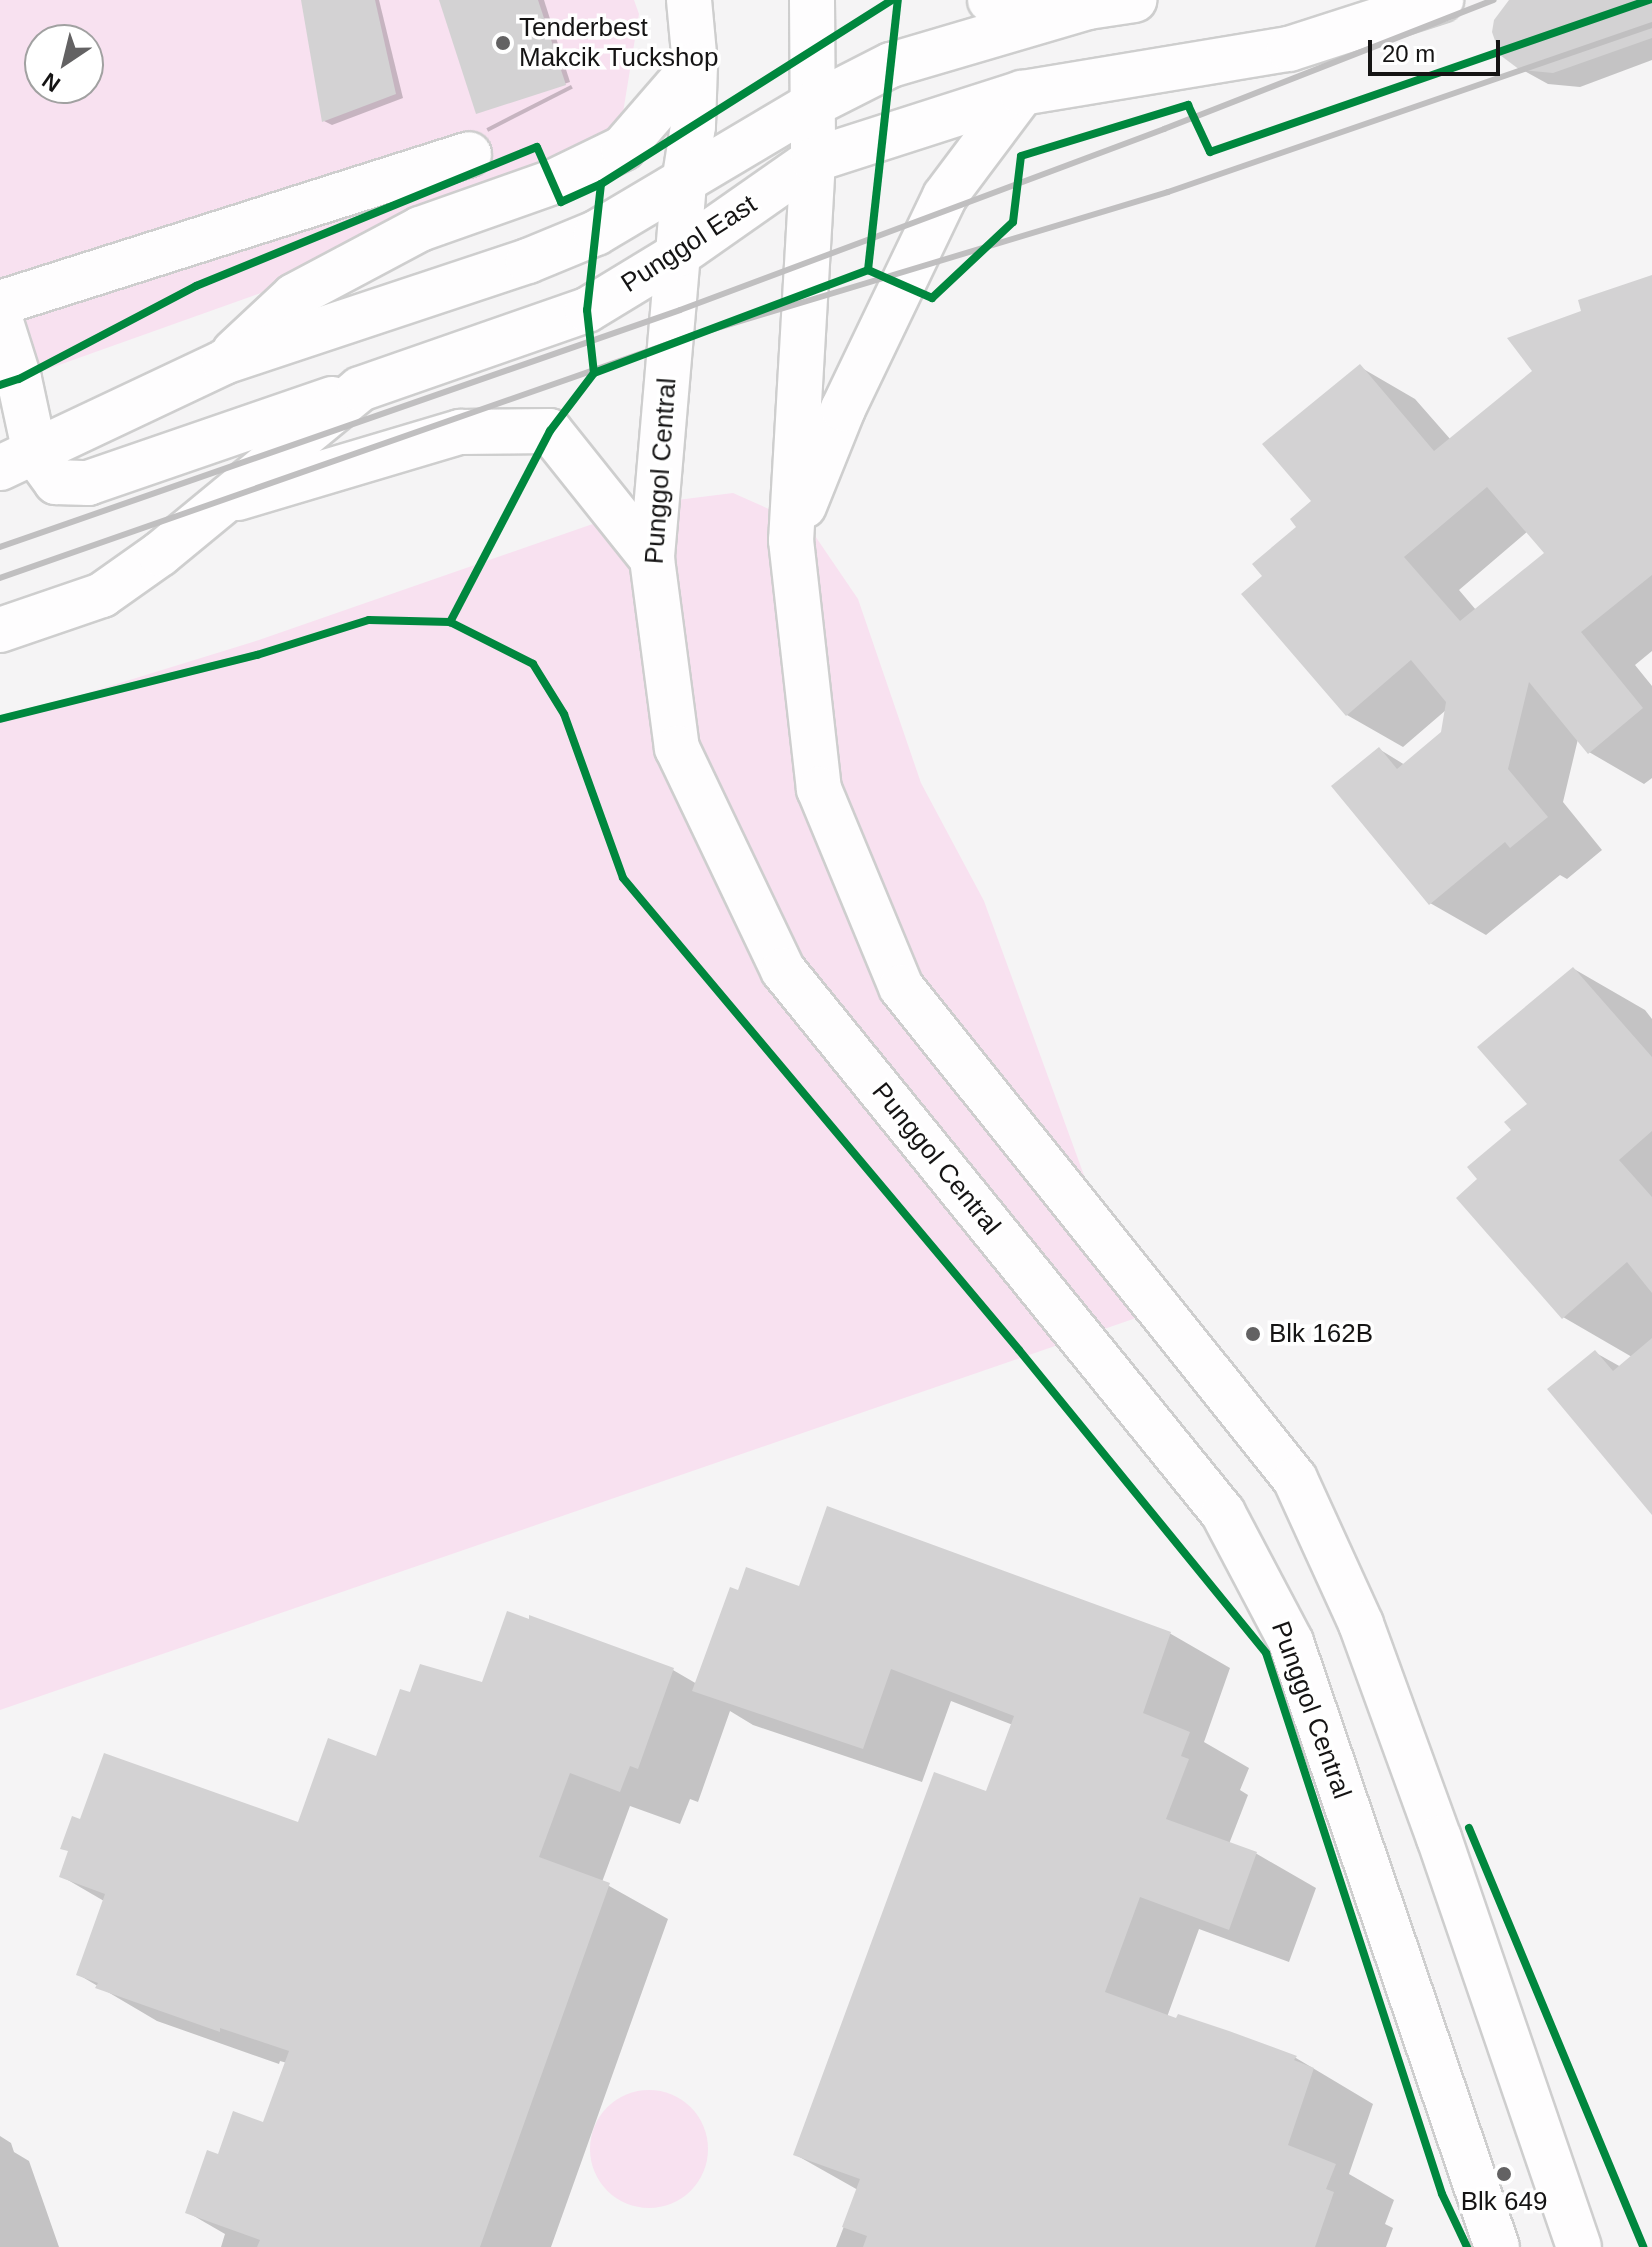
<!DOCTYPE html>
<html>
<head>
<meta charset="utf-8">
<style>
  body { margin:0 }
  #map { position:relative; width:1652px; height:2247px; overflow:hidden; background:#f5f4f5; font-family:Helvetica,sans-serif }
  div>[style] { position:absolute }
  .green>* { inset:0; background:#f8e1f0 }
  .round { border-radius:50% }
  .shadow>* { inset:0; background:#0003; transform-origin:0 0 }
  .building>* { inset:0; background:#d3d2d3 }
  .roads { filter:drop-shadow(2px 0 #cecece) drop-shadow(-2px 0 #cecece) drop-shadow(0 2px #cecece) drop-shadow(0 -2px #cecece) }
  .minor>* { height:44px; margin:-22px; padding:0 22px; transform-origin:22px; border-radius:22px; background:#fefdfe }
  .major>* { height:44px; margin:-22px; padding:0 22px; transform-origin:22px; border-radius:22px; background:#fefdfe }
  .rail>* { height:6px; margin:-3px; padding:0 3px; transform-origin:3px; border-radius:3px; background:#c0bfc0 }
  .cycleway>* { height:8px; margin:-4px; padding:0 4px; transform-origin:4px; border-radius:4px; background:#00873e }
  .dots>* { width:22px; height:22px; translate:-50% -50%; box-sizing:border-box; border:4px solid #fff; border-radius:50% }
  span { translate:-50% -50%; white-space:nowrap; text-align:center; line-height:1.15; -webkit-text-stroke:7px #fff; paint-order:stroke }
  .poi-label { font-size:26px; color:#151414 }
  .left { translate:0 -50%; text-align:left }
  .street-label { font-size:26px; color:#151414 }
  .north { position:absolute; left:24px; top:24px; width:80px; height:80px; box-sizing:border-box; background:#fff; border:2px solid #a1a1a1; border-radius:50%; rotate:215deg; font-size:22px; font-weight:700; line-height:32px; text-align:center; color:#151414 }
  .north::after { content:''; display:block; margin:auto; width:28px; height:36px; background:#636263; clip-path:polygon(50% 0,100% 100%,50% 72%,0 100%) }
  .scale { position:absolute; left:1368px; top:40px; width:132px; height:36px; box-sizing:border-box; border:4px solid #151414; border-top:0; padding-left:10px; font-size:24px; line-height:28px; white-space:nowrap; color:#151414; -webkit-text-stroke:6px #fff; paint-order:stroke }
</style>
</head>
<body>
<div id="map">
  <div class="green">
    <i style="clip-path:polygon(evenodd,0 0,634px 0,639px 14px,622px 119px,569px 183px,0 386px,0 0,40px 40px,88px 40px,88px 88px,40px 88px,40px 40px)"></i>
    <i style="clip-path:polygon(733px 493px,809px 527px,858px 599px,921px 783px,984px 901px,1136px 1318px,0 1710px,0 720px,256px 641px,653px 503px)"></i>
    <i class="round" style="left:590px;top:2090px;width:118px;height:118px"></i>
  </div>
  <div class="shadow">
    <i style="clip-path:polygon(304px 0,379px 0,403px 98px,332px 125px,324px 121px)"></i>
    <i style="clip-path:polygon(441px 0,544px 0,570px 82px,478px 112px)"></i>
    <i style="clip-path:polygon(1513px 0,1652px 0,1652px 60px,1580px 87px,1548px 84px,1521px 69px)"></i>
    <i style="left:571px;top:85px;width:4px;height:95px;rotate:63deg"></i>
    <i style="clip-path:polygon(evenodd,1652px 277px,1652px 651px,1635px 665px,1652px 686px,1652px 778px,1644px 784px,1589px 752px,1578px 739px,1563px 802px,1602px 850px,1567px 879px,1560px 875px,1486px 935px,1430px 903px,1379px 749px,1405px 765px,1443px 733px,1446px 710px,1403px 747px,1347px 715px,1299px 527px,1314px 501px,1360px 367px,1415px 399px,1451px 440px,1535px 371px,1584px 312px,1652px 277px,1528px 531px,1547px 553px,1476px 610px,1459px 590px,1528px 531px)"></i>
    <i style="clip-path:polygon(1574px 969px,1645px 1010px,1652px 1019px,1652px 1508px,1596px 1353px,1621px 1367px,1632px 1357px,1563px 1317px,1480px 1179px,1529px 1104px)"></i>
    <i style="clip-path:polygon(829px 1509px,1171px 1634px,1230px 1668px,1204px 1742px,1249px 1768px,1240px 1790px,1248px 1795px,1229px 1844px,1257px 1854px,1316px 1888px,1289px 1962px,1199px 1929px,1167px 2017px,1296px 2058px,1373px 2104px,1349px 2174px,1394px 2200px,1385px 2224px,1393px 2228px,1386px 2247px,836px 2247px,858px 2190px,796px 2155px,988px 1794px,1013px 1725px,951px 1701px,922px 1782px,753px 1725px,730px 1711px,698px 1802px,690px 1799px,680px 1824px,630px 1806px,602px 1882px,668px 1919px,551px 2247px,221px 2247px,225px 2234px,187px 2212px,265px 2125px,287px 2063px,280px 2061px,279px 2064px,157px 2021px,79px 1975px,104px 1901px,61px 1876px,81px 1821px,299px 1824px,377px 1758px,411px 1695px,483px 1684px,673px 1670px,697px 1684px,739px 1593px,800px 1588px)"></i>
    <i style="clip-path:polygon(0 2136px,11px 2143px,14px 2152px,29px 2161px,59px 2247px,0 2247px)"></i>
  </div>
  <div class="building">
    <i style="clip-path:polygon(301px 0,375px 0,396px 94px,322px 122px)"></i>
    <i style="clip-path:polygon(439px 0,538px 0,566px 85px,476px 114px)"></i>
    <i style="clip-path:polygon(1509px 0,1652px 0,1652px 38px,1553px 73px,1520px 70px,1500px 55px,1492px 32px,1494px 20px)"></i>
    <i style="clip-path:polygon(evenodd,1652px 275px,1652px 575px,1581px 632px,1643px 708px,1588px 754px,1529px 682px,1508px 769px,1548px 817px,1510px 848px,1505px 842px,1429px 905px,1331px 786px,1379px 747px,1397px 769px,1441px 732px,1446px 702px,1411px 660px,1346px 716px,1241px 594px,1262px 576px,1252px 564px,1296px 527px,1290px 519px,1311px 501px,1262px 444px,1360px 364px,1434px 451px,1532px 371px,1507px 338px,1581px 311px,1578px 300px,1652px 275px,1487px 487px,1544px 553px,1460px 621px,1404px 557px,1487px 487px)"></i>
    <i style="clip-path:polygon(1573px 967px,1652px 1057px,1652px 1131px,1619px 1160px,1652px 1197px,1652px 1293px,1627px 1262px,1562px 1319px,1456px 1198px,1477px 1179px,1467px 1167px,1511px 1130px,1504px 1122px,1527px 1104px,1477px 1047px)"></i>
    <i style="clip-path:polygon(1652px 1338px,1652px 1515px,1547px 1389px,1595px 1350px,1613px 1371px)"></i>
    <i style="clip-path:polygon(827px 1506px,1171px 1632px,1143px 1713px,1190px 1732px,1181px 1756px,1189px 1759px,1166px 1819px,1257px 1852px,1229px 1930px,1140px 1897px,1105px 1992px,1176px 2018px,1178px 2014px,1229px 2031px,1297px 2056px,1294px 2060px,1314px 2068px,1288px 2145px,1336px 2164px,1326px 2189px,1334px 2192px,1315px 2247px,863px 2247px,867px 2236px,842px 2227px,860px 2179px,793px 2155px,934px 1772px,986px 1791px,1014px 1716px,891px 1669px,863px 1749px,692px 1691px,730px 1587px,738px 1590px,746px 1567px,799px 1586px)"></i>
    <i style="clip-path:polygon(507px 1611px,529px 1619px,529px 1615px,674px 1668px,638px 1769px,630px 1766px,620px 1792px,570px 1773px,539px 1857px,610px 1883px,480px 2247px,257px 2247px,260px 2240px,185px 2213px,207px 2150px,218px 2154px,233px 2111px,263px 2122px,289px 2051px,220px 2028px,220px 2032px,95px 1988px,98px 1983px,76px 1975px,105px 1894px,59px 1877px,68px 1851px,60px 1849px,72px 1816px,80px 1819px,104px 1753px,298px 1822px,328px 1738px,376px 1756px,400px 1689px,410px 1692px,420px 1664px,482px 1682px)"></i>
  </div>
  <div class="roads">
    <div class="minor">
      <i style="left:0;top:303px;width:492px;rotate:-17.6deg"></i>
      <i style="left:0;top:319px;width:63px;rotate:72.4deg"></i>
      <i style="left:19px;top:379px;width:76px;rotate:77.8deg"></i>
    </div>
    <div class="major">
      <i style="left:689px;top:0;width:65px;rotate:84.7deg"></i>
      <i style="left:695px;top:65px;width:61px;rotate:91.9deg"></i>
      <i style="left:693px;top:126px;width:58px;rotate:99deg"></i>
      <i style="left:684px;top:183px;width:377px;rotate:94.9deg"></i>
      <i style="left:652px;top:559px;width:191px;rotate:82.5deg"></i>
      <i style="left:677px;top:748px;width:246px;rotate:64.5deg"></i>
      <i style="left:783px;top:970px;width:699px;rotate:50.98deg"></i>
      <i style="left:1223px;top:1513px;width:146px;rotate:62.2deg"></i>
      <i style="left:1291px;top:1642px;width:639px;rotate:71.2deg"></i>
      <i style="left:812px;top:0;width:160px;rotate:89.6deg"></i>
      <i style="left:813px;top:160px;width:381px;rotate:93.3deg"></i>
      <i style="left:791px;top:540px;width:251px;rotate:83.6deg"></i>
      <i style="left:819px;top:789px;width:214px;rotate:67.5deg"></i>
      <i style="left:901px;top:987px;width:630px;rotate:51.31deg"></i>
      <i style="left:1295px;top:1479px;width:159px;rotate:65.5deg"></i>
      <i style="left:1361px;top:1624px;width:228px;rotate:70deg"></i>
      <i style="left:1439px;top:1838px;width:432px;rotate:71.1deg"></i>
      <i style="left:990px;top:0;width:67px;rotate:4.3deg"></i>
      <i style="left:234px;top:352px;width:82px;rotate:-43deg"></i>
      <i style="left:294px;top:296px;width:143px;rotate:-28deg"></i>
      <i style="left:420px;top:229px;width:141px;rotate:-19.5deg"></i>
      <i style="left:553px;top:182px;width:78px;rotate:-25.9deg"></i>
      <i style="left:623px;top:148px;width:110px;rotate:-49.1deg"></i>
      <i style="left:35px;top:453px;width:36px;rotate:54deg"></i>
      <i style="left:56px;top:482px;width:32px;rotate:2deg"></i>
      <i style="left:88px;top:483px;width:258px;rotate:-19deg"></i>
      <i style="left:0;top:468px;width:248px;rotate:-25.3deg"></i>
      <i style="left:224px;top:362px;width:320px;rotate:-18.4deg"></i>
      <i style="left:528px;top:261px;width:74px;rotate:-22.4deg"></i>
      <i style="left:596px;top:233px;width:251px;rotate:-30.7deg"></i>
      <i style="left:812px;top:105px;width:89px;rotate:-26.9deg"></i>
      <i style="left:891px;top:65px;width:205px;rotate:-16.4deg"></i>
      <i style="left:1088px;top:7px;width:47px;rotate:-8.7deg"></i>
      <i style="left:238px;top:498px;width:232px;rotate:-16.6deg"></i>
      <i style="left:460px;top:432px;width:90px;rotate:-0.6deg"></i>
      <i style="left:550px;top:431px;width:164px;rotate:51.4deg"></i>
      <i style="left:804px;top:506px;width:105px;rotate:-68.1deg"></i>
      <i style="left:843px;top:409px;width:236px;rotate:-64.4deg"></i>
      <i style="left:945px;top:196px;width:129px;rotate:-53.2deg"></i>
      <i style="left:0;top:630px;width:108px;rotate:-18.9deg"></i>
      <i style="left:102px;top:595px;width:71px;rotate:-35.3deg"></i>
      <i style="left:160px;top:554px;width:259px;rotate:-39.5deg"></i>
      <i style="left:360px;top:389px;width:240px;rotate:-19.2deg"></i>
      <i style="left:587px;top:310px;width:108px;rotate:-31.3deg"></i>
      <i style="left:679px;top:254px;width:164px;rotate:-35deg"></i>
      <i style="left:813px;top:160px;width:219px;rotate:-17.8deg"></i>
      <i style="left:1022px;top:93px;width:271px;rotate:-9.4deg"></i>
      <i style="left:1289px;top:49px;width:160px;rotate:-17.9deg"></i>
    </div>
  </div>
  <div class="rail">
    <i style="left:0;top:547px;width:720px;rotate:-19.21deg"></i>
    <i style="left:680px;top:310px;width:517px;rotate:-20.5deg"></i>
    <i style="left:1164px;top:129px;width:354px;rotate:-21.4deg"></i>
    <i style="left:0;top:578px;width:732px;rotate:-19.3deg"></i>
    <i style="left:691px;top:336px;width:498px;rotate:-16.8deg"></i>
    <i style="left:1168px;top:192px;width:512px;rotate:-19.04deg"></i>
  </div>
  <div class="cycleway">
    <i style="left:601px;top:184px;width:344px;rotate:-32.3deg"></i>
    <i style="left:868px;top:270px;width:272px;rotate:-83.7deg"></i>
    <i style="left:594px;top:373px;width:293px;rotate:-20.6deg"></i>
    <i style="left:868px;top:270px;width:70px;rotate:23.6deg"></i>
    <i style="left:932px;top:298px;width:111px;rotate:-43.2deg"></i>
    <i style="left:1013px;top:222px;width:66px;rotate:-83.1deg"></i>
    <i style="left:1021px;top:156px;width:175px;rotate:-17deg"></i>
    <i style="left:1188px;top:105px;width:52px;rotate:64.9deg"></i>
    <i style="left:1210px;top:152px;width:465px;rotate:-19.1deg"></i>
    <i style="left:0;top:385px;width:20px;rotate:-18deg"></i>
    <i style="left:19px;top:379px;width:200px;rotate:-27.7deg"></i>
    <i style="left:196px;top:286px;width:368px;rotate:-22.2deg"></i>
    <i style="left:537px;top:147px;width:60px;rotate:66.4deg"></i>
    <i style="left:561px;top:202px;width:44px;rotate:-24.2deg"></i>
    <i style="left:601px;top:184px;width:127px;rotate:96.3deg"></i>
    <i style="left:587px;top:310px;width:63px;rotate:83.7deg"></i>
    <i style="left:594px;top:373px;width:73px;rotate:127.2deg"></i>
    <i style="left:550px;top:431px;width:216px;rotate:117.6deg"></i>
    <i style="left:0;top:719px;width:265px;rotate:-14deg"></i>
    <i style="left:257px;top:655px;width:117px;rotate:-17.4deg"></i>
    <i style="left:369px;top:620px;width:81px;rotate:1.4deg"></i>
    <i style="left:450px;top:622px;width:93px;rotate:26.8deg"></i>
    <i style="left:533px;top:664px;width:59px;rotate:58.2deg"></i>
    <i style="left:564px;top:714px;width:174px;rotate:70.2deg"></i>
    <i style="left:623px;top:878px;width:616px;rotate:50deg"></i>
    <i style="left:1019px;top:1350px;width:391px;rotate:50.8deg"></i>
    <i style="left:1266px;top:1653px;width:569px;rotate:71.98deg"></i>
    <i style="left:1442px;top:2194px;width:59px;rotate:64.7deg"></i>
    <i style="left:1469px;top:1828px;width:454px;rotate:67.4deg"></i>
  </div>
  <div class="dots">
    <i style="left:503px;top:43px;background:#636263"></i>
    <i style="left:1253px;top:1334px;background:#636263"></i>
    <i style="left:1504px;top:2174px;background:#636263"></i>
  </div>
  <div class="poi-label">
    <span class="left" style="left:519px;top:43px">Tenderbest<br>Makcik Tuckshop</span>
    <span class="left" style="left:1269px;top:1334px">Blk 162B</span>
    <span style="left:1504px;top:2202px">Blk 649</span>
  </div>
  <div class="street-label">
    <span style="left:689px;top:244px;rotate:-33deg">Punggol East</span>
    <span style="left:661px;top:471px;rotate:-86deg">Punggol Central</span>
    <span style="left:936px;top:1159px;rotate:51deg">Punggol Central</span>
    <span style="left:1311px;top:1710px;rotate:70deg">Punggol Central</span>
  </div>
  <div class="north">N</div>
  <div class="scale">20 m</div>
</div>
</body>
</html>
